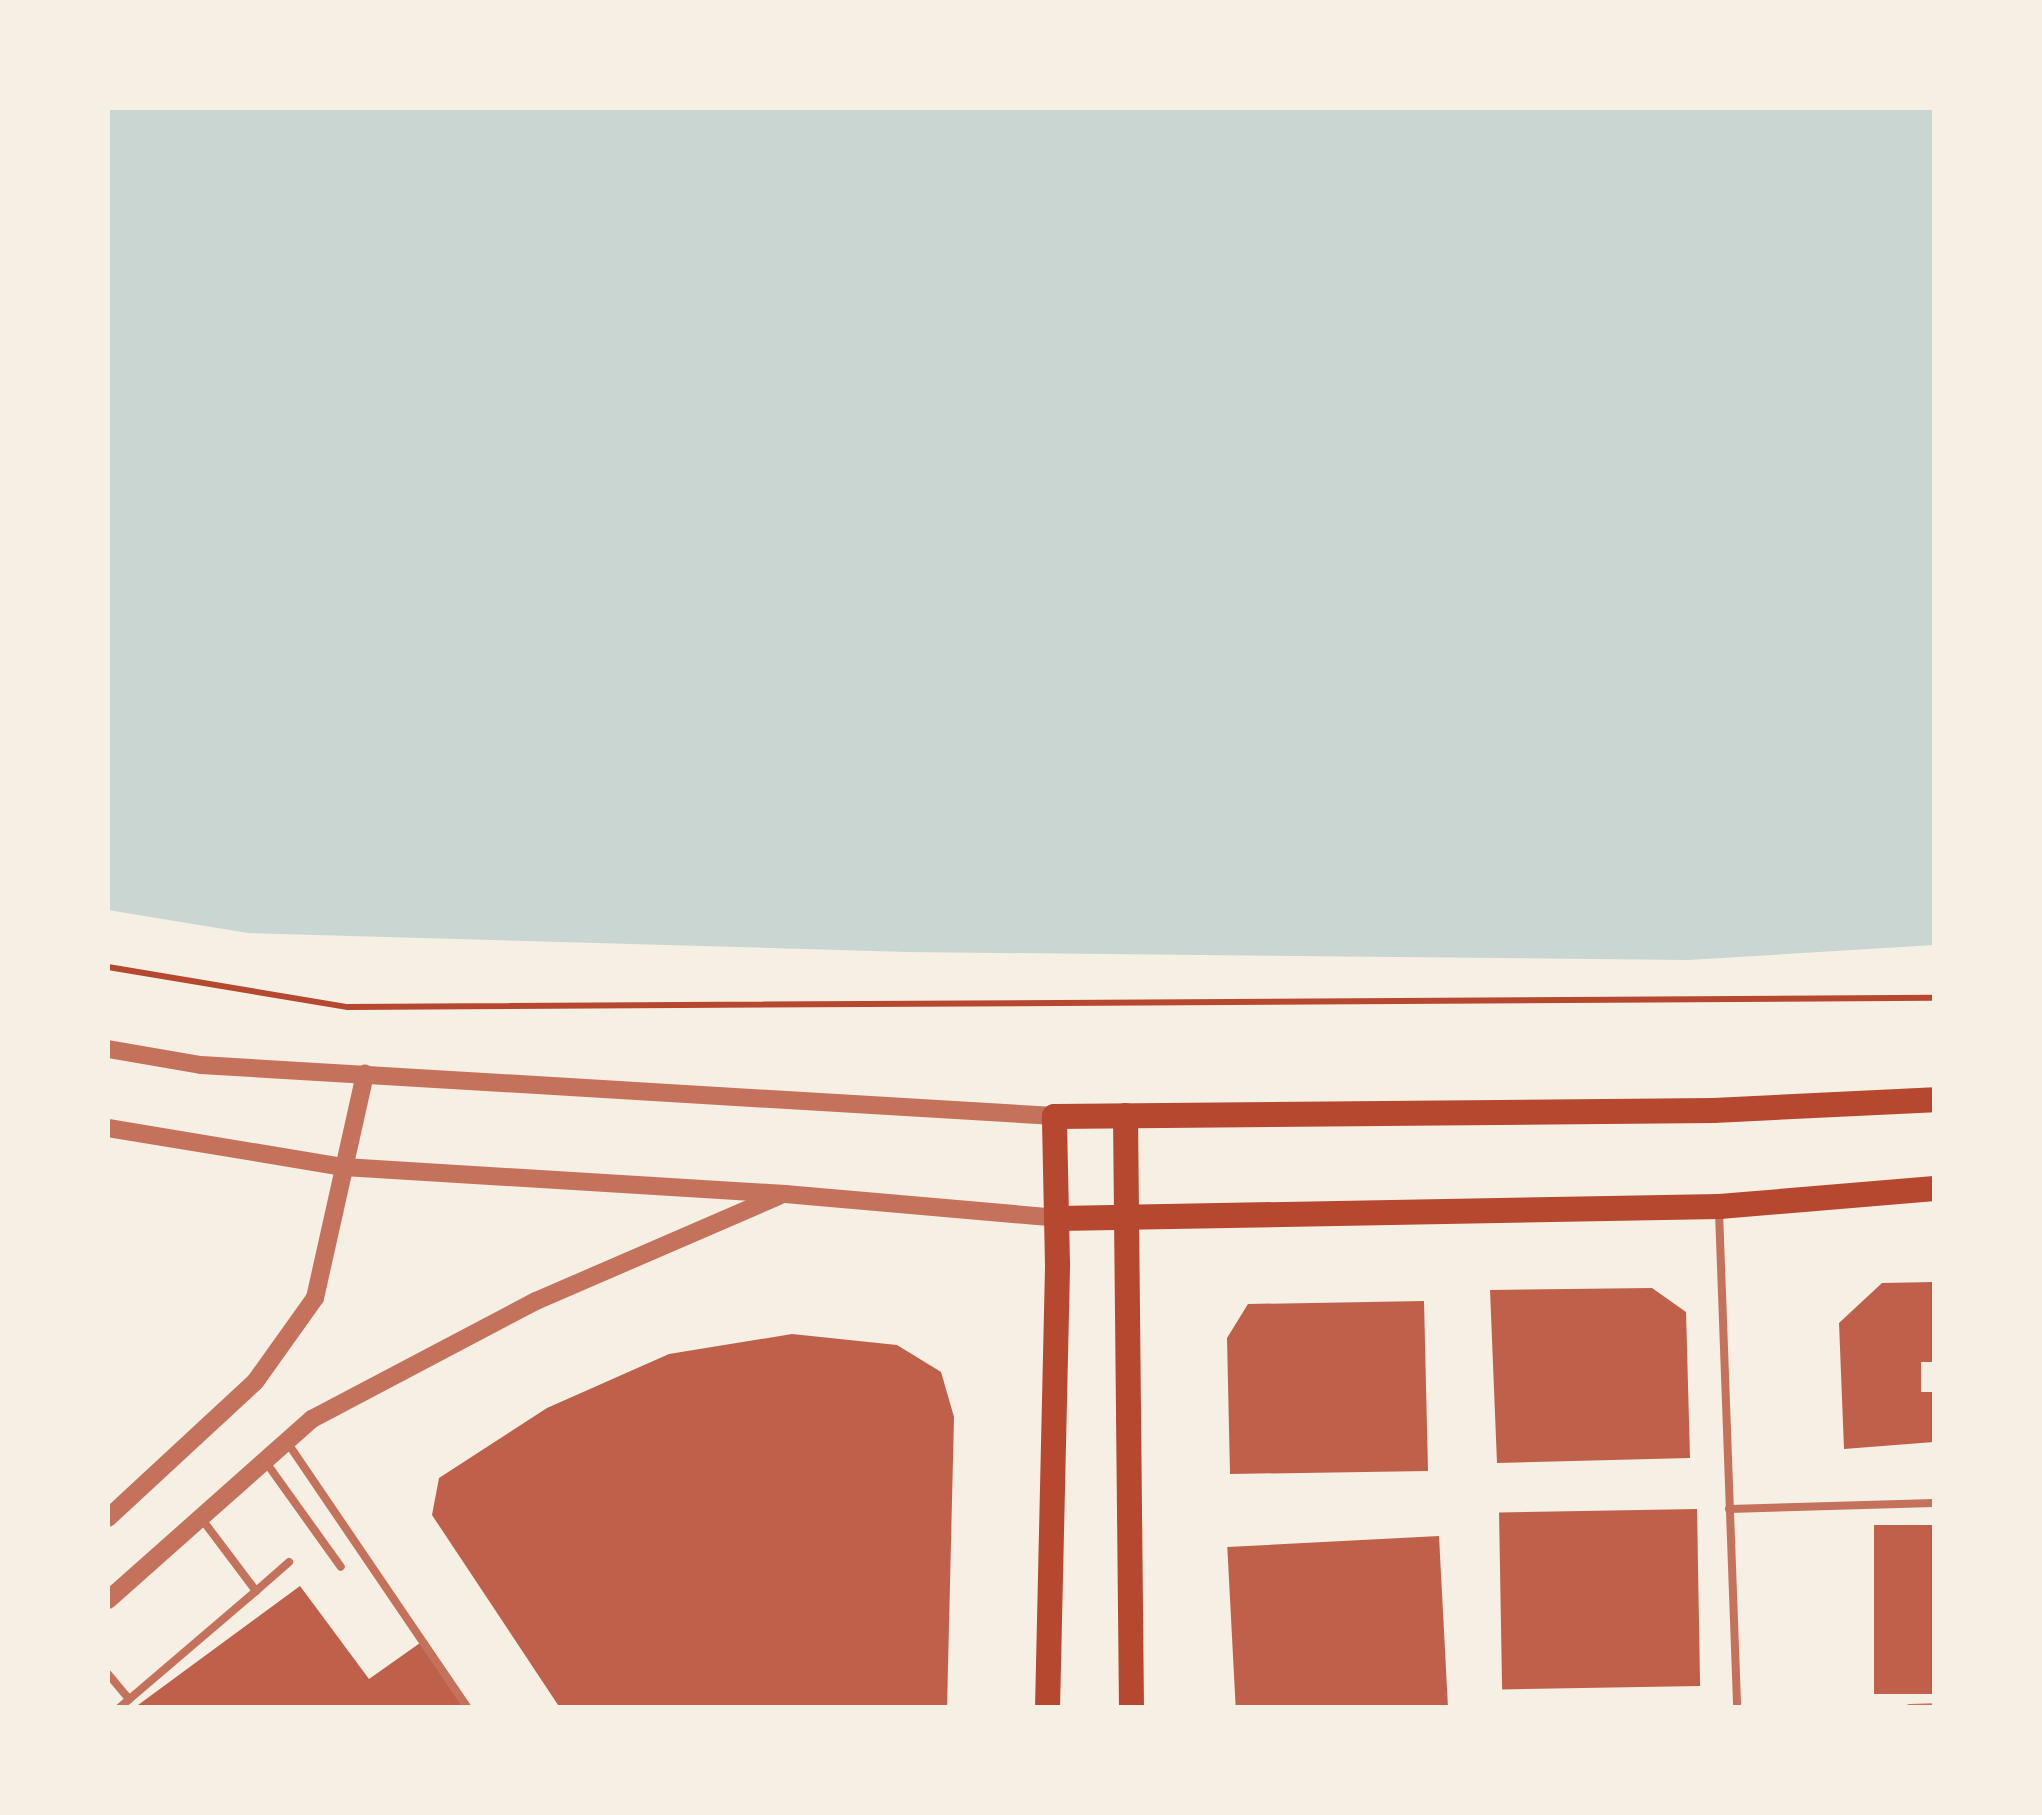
<!DOCTYPE html>
<html>
<head>
<meta charset="utf-8">
<style>
  body { margin:0 }
  #map { position:relative; width:2042px; height:1815px; overflow:hidden; background:#f6efe4; font-family:Ubuntu,sans-serif }
  div>[style] { position:absolute }
  .water>* { inset:0; background:#c9d6d2 }
  .building>* { inset:0; background:#bf614a; transform-origin:0 0 }
  .path>* { height:6px; margin:-3px; padding:0 3px; transform-origin:3px; border-radius:3px; background:#b5482f }
  .service>* { height:8px; margin:-4px; padding:0 4px; transform-origin:4px; border-radius:4px; background:#c5725c }
  .tertiary>* { height:18px; margin:-9px; padding:0 9px; transform-origin:9px; border-radius:9px; background:#c5725c }
  .primary>* { height:25px; margin:-12.5px; padding:0 12.5px; transform-origin:12.5px; border-radius:12.5px; background:#b5482f }
  span { translate:-50% -50%; white-space:nowrap; text-align:center; line-height:1.15; -webkit-text-stroke:8px #f6efe4; paint-order:stroke }
  .frame { position:absolute; inset:0; border:110px solid #f6efe4; pointer-events:none }
</style>
</head>
<body>
<div id="map">
  <div class="water">
    <i style="clip-path:polygon(108px 108px,1934px 108px,1934px 945px,1688px 960px,908px 952px,248px 933px,108px 910px)"></i>
  </div>
  <div class="building">
    <i style="clip-path:polygon(1934px 1282px,1934px 1362px,1921px 1362px,1921px 1392px,1934px 1392px,1934px 1442px,1844px 1449px,1839px 1323px,1882px 1283px)"></i>
    <i style="clip-path:polygon(1652px 1288px,1686px 1312px,1690px 1458px,1497px 1463px,1490px 1290px)"></i>
    <i style="clip-path:polygon(1424px 1301px,1428px 1471px,1230px 1474px,1227px 1338px,1248px 1304px)"></i>
    <i style="clip-path:polygon(792px 1334px,897px 1345px,941px 1372px,954px 1417px,947px 1708px,560px 1708px,432px 1515px,439px 1478px,547px 1408px,669px 1354px)"></i>
    <i style="left:1697px;top:1509px;width:177px;height:198px;rotate:89deg"></i>
    <i style="left:1874px;top:1525px;width:60px;height:169px"></i>
    <i style="left:1439px;top:1536px;width:170px;height:212px;rotate:87deg"></i>
    <i style="clip-path:polygon(300px 1586px,369px 1679px,420px 1643px,465px 1708px,134px 1708px)"></i>
  </div>
  <div class="path">
    <i style="left:108px;top:967px;width:243px;rotate:9.5deg"></i>
    <i style="left:348px;top:1007px;width:1586px;rotate:-0.33deg"></i>
  </div>
  <div class="service">
    <i style="left:1719px;top:1212px;width:496px;rotate:87.9deg"></i>
    <i style="left:287px;top:1442px;width:322px;rotate:55.8deg"></i>
    <i style="left:265px;top:1461px;width:130px;rotate:54.4deg"></i>
    <i style="left:1729px;top:1509px;width:205px;rotate:-1.7deg"></i>
    <i style="left:256px;top:1591px;width:44px;rotate:-41.3deg"></i>
    <i style="left:108px;top:1674px;width:33px;rotate:50deg"></i>
    <i style="left:119px;top:1708px;width:180px;rotate:-40.5deg"></i>
    <i style="left:256px;top:1591px;width:91px;rotate:-127deg"></i>
    <i style="left:1910px;top:1708px;width:24px;rotate:-2deg"></i>
  </div>
  <div class="tertiary">
    <i style="left:108px;top:1049px;width:94px;rotate:9.8deg"></i>
    <i style="left:201px;top:1065px;width:855px;rotate:3.42deg"></i>
    <i style="left:108px;top:1128px;width:239px;rotate:9.4deg"></i>
    <i style="left:344px;top:1167px;width:442px;rotate:3.5deg"></i>
    <i style="left:785px;top:1194px;width:274px;rotate:5deg"></i>
    <i style="left:108px;top:1518px;width:200px;rotate:-42.8deg"></i>
    <i style="left:255px;top:1382px;width:103px;rotate:-54.5deg"></i>
    <i style="left:315px;top:1298px;width:230px;rotate:-77.4deg"></i>
    <i style="left:108px;top:1600px;width:273px;rotate:-41.6deg"></i>
    <i style="left:312px;top:1419px;width:253px;rotate:-27.8deg"></i>
    <i style="left:536px;top:1301px;width:265px;rotate:-23.4deg"></i>
  </div>
  <div class="primary">
    <i style="left:1125px;top:1115px;width:593px;rotate:89.42deg"></i>
    <i style="left:1058px;top:1218px;width:661px;rotate:-1.04deg"></i>
    <i style="left:1719px;top:1206px;width:216px;rotate:-4.8deg"></i>
    <i style="left:1047px;top:1708px;width:444px;rotate:-88.7deg"></i>
    <i style="left:1057px;top:1264px;width:148px;rotate:-91.2deg"></i>
    <i style="left:1054px;top:1116px;width:659px;rotate:-0.52deg"></i>
    <i style="left:1713px;top:1110px;width:221px;rotate:-2.8deg"></i>
  </div>
  <div class="frame"></div>
</div>
</body>
</html>
